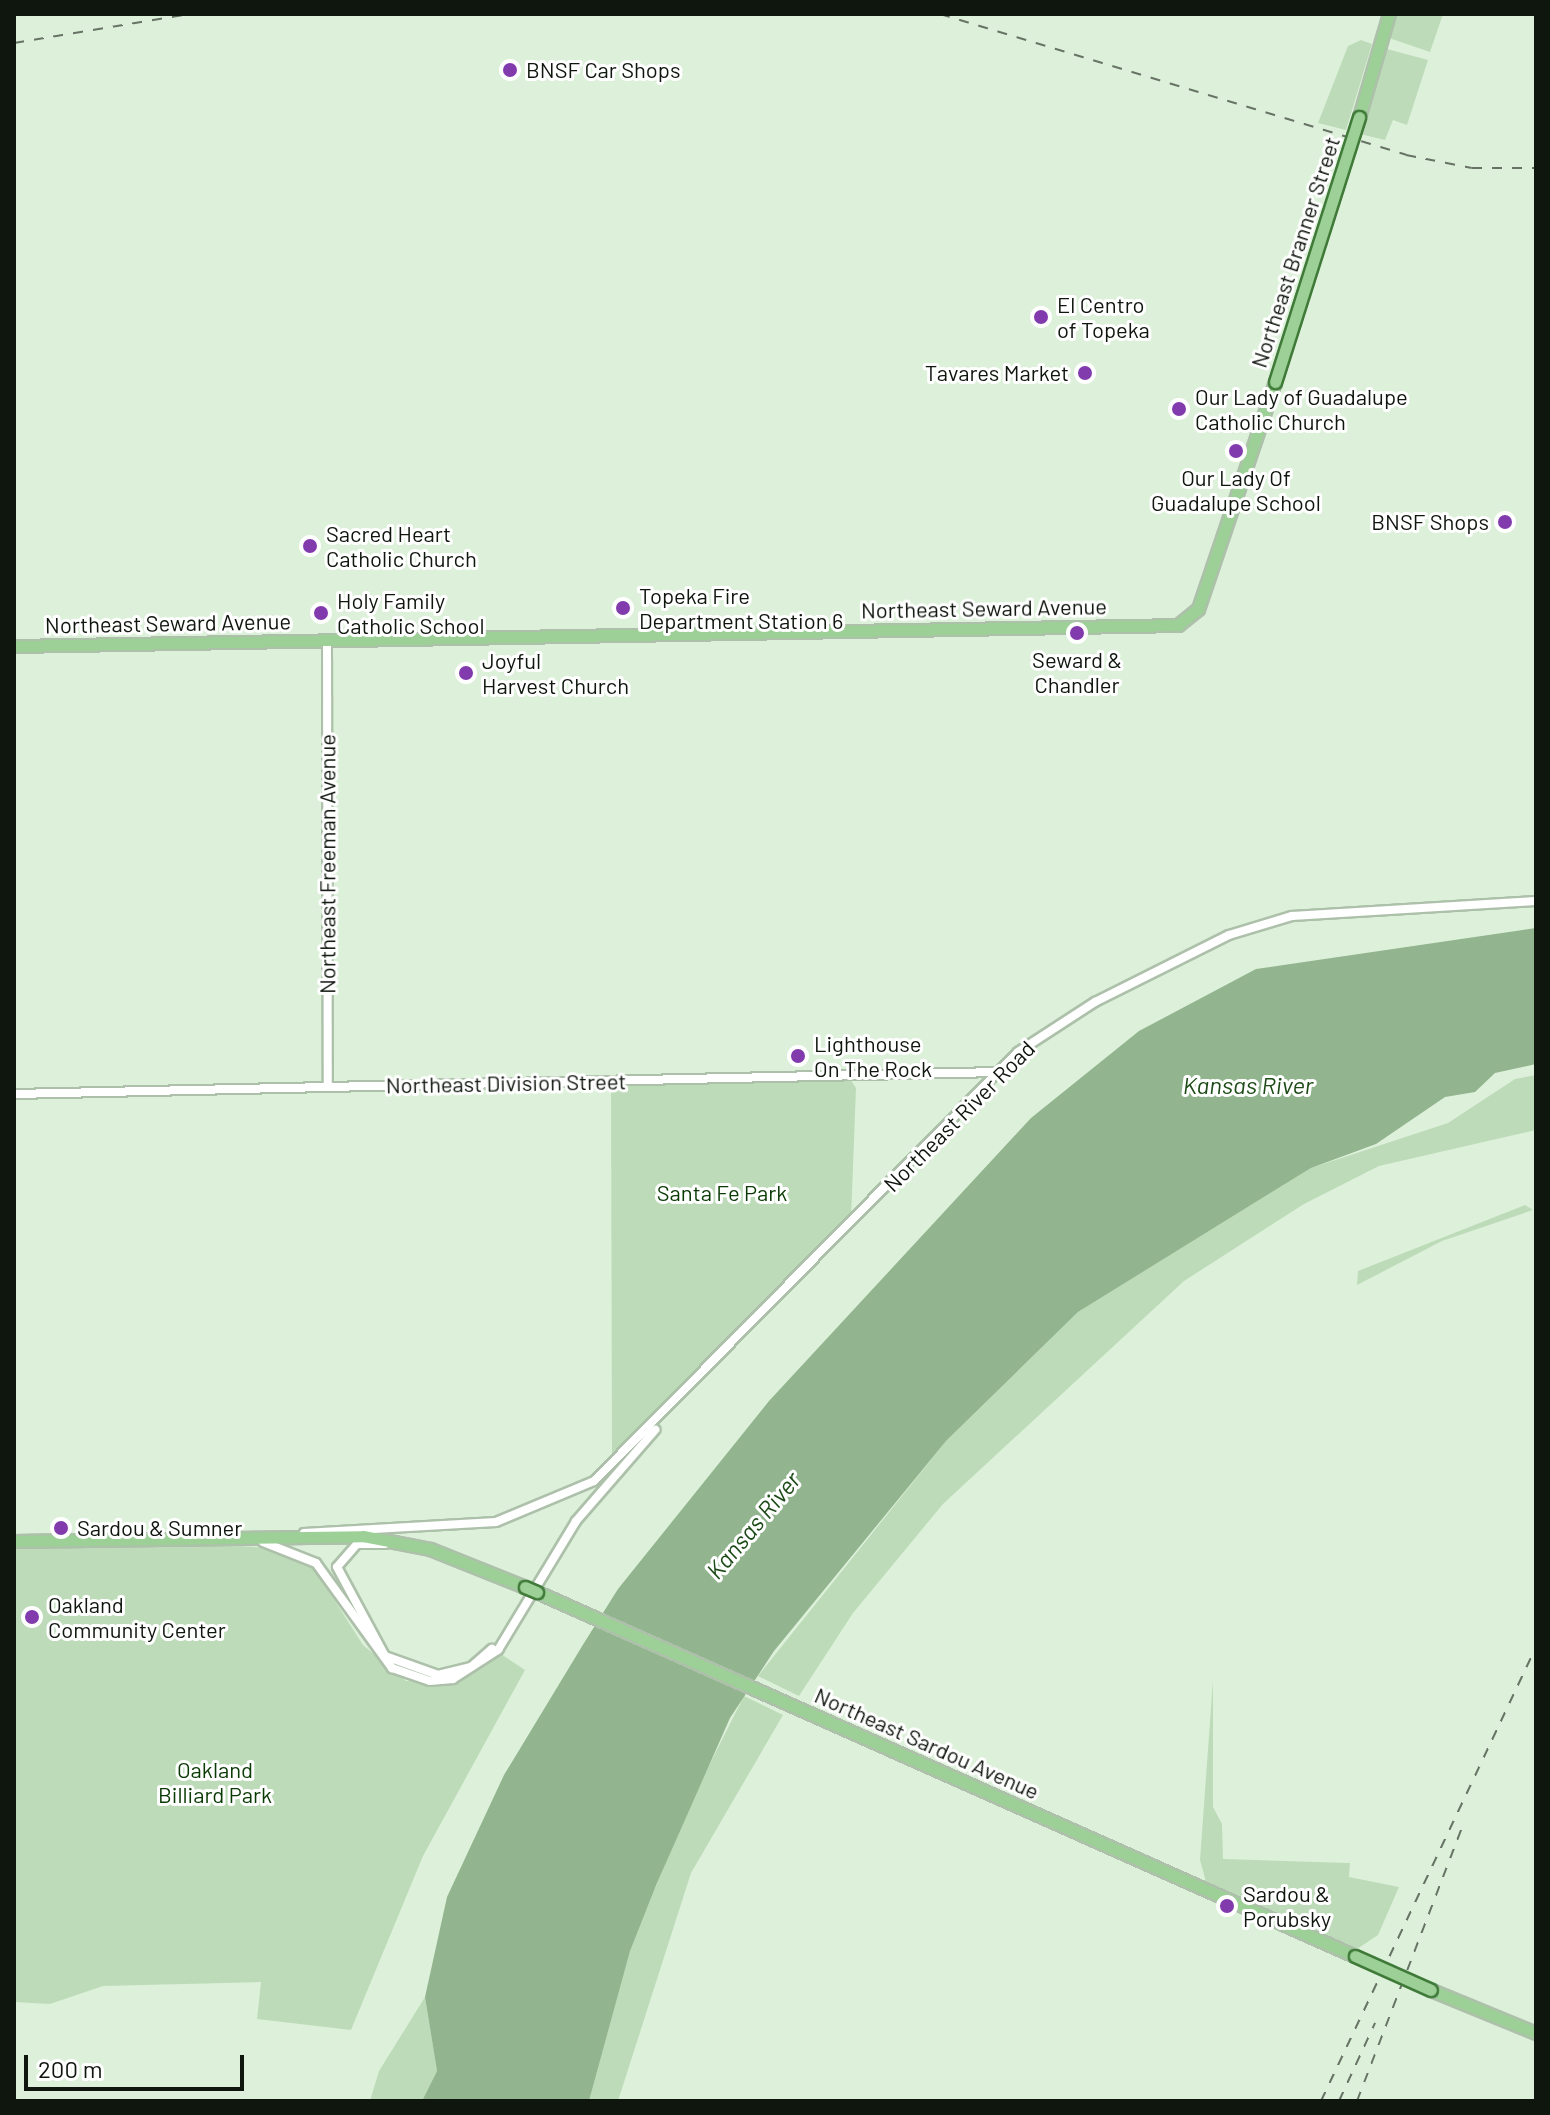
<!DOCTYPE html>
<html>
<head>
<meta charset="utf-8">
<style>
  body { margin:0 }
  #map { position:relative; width:1550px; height:2115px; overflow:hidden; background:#ddf1da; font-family:Barlow,sans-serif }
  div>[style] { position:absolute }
  .green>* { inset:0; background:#bddbb9 }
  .water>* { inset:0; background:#92b48e }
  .roads { filter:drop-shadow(2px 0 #adc1aa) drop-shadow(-2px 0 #adc1aa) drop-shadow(0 2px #adc1aa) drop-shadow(0 -2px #adc1aa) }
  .minor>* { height:8px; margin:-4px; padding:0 4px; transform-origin:4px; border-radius:4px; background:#fff }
  .major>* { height:11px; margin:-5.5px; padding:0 5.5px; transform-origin:5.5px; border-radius:5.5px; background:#9cd096 }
  .rail>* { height:2px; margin-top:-1px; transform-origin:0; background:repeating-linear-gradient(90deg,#677365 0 10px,transparent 0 20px) }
  .bridges { filter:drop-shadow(2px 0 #407a39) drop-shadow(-2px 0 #407a39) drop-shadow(0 2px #407a39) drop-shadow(0 -2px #407a39) }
  .major-bridge>* { height:11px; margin:-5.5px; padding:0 5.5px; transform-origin:5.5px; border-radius:5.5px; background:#9cd096 }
  .dots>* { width:22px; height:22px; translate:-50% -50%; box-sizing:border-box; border:4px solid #fff; border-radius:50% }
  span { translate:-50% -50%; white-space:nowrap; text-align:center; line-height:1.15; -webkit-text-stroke:6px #fff; paint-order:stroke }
  .poi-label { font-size:22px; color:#0f160e }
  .left { translate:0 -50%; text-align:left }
  .right { translate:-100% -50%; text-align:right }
  .street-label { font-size:22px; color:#0f160e }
  .park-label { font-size:22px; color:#0a3b05 }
  .water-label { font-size:24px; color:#1d4b17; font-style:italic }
  .frame { position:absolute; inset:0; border:16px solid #0f160e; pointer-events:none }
  .scale { position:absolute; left:24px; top:2055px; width:220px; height:36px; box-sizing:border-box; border:4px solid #0f160e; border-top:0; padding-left:10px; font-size:24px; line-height:28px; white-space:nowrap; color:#0f160e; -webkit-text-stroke:6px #fff; paint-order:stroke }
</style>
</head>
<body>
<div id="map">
  <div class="green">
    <i style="clip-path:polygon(1396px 14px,1443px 14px,1430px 52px,1389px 38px)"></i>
    <i style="clip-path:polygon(1361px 40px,1372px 44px,1346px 130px,1318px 123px,1348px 46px)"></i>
    <i style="clip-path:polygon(1387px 49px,1428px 60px,1407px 125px,1393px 120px,1385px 140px,1360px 134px)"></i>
    <i style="clip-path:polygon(1536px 1075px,1536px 1130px,1379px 1166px,1304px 1204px,1184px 1281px,943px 1504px,853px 1613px,799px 1696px,758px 1676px,946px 1441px,1078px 1312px,1311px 1168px,1448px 1123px,1515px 1079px)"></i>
    <i style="clip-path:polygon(850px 1079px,856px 1088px,851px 1220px,612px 1454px,611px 1086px)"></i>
    <i style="clip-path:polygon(1525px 1205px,1533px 1210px,1442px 1241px,1357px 1285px,1358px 1271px)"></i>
    <i style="clip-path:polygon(205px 1544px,272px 1548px,314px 1568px,363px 1645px,406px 1681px,459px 1681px,501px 1654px,525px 1670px,423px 1856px,351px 2030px,257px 2019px,261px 1982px,103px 1986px,50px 2004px,14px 2002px,14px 1547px)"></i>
    <i style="clip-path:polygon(1213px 1680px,1213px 1807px,1222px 1824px,1223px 1859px,1350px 1863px,1349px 1877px,1399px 1887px,1378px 1935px,1357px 1949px,1206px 1882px,1200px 1860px)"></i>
    <i style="clip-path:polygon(744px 1696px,783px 1715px,691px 1873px,618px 2101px,589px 2101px,630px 1950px,688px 1807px)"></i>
    <i style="clip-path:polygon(425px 1997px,437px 2071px,422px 2101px,370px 2101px,379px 2071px)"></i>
  </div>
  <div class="water">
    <i style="clip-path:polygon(1536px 928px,1536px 1064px,1495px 1073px,1475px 1092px,1445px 1097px,1376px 1144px,1311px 1168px,1078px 1312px,946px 1441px,774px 1651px,730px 1718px,657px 1883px,630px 1951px,589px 2101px,422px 2101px,437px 2071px,425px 1997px,447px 1897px,504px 1775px,584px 1643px,618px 1589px,769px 1401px,1031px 1118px,1139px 1031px,1256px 969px)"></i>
  </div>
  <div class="roads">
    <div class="minor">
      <i style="left:327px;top:640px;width:447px;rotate:89.9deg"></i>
      <i style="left:14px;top:1094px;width:983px;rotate:-1.28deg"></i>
      <i style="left:304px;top:1533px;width:192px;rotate:-3.3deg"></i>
      <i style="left:496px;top:1522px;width:106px;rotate:-22.7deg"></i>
      <i style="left:594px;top:1481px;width:603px;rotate:-45.34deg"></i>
      <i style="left:1018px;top:1052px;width:92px;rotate:-33deg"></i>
      <i style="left:1095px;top:1002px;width:150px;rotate:-26.6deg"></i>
      <i style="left:1229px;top:935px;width:66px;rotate:-16.8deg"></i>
      <i style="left:1292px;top:916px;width:244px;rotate:-3.5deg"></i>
      <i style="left:263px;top:1542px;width:57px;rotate:21.6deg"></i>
      <i style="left:316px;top:1563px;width:130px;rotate:54.1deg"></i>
      <i style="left:392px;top:1668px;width:40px;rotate:18.9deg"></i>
      <i style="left:430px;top:1681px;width:23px;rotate:-5deg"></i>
      <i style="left:453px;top:1679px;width:54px;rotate:-32.8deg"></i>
      <i style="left:498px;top:1650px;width:151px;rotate:-58.8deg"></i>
      <i style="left:576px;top:1521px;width:121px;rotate:-49deg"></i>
      <i style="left:385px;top:1544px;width:28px;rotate:180deg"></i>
      <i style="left:357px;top:1544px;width:30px;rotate:131deg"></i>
      <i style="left:337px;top:1567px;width:101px;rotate:61.7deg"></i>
      <i style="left:385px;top:1656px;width:56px;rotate:19.7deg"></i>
      <i style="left:438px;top:1675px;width:34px;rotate:-14deg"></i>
      <i style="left:471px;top:1667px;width:28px;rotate:-41deg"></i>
    </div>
    <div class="major">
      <i style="left:1359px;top:117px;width:107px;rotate:-73.8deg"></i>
      <i style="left:14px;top:646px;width:1164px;rotate:-1.03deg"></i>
      <i style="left:1178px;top:625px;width:26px;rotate:-39deg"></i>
      <i style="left:1198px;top:609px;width:240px;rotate:-71.3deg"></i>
      <i style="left:14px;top:1541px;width:349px;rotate:-0.8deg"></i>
      <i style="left:363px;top:1536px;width:68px;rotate:11deg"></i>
      <i style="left:430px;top:1549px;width:102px;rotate:21.8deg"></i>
      <i style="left:537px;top:1592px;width:895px;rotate:23.99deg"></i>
      <i style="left:1431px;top:1990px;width:113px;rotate:22.3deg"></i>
    </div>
  </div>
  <div class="rail">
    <i style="left:940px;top:14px;width:487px;rotate:16.8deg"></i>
    <i style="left:1406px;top:155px;width:67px;rotate:11.1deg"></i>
    <i style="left:1472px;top:168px;width:64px"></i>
    <i style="left:14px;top:43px;width:178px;rotate:-9.4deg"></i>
    <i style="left:1321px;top:2101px;width:502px;rotate:-64.66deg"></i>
    <i style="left:1339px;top:2101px;width:86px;rotate:-65.2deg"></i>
    <i style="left:1357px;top:2101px;width:299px;rotate:-69deg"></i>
  </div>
  <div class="bridges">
    <div class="major-bridge">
      <i style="left:1275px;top:382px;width:278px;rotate:-72.4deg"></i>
      <i style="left:525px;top:1587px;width:13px;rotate:23deg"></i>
      <i style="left:1355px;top:1956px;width:83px;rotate:24.1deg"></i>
    </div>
  </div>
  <div class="dots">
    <i style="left:510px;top:70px;background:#823bad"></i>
    <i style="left:1041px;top:317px;background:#823bad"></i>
    <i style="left:1085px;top:373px;background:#823bad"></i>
    <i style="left:1179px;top:409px;background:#823bad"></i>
    <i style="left:1236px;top:451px;background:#823bad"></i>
    <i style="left:1505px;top:522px;background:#823bad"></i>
    <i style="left:310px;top:546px;background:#823bad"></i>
    <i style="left:623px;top:608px;background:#823bad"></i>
    <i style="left:321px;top:613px;background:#823bad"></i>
    <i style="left:1077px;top:633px;background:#823bad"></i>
    <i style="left:466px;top:673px;background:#823bad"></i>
    <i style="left:798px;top:1056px;background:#823bad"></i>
    <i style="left:61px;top:1528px;background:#823bad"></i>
    <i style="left:32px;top:1617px;background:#823bad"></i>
    <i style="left:1227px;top:1906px;background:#823bad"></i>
  </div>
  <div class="poi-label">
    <span class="left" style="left:526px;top:70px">BNSF Car Shops</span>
    <span class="left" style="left:1057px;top:317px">El Centro<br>of Topeka</span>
    <span class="right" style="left:1069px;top:373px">Tavares Market</span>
    <span class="left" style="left:1195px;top:409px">Our Lady of Guadalupe<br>Catholic Church</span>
    <span style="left:1236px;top:490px">Our Lady Of<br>Guadalupe School</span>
    <span class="right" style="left:1489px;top:522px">BNSF Shops</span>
    <span class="left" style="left:326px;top:546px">Sacred Heart<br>Catholic Church</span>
    <span class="left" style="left:639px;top:608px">Topeka Fire<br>Department Station 6</span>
    <span class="left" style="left:337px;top:613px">Holy Family<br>Catholic School</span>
    <span style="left:1077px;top:672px">Seward &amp;<br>Chandler</span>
    <span class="left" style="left:482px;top:673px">Joyful<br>Harvest Church</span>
    <span class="left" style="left:814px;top:1056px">Lighthouse<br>On The Rock</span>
    <span class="left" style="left:77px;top:1528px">Sardou &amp; Sumner</span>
    <span class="left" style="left:48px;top:1617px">Oakland<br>Community Center</span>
    <span class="left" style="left:1243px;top:1906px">Sardou &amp;<br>Porubsky</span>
  </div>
  <div class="street-label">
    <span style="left:1295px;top:252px;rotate:-72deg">Northeast Branner Street</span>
    <span style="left:984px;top:608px;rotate:-1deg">Northeast Seward Avenue</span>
    <span style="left:168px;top:623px;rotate:-1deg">Northeast Seward Avenue</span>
    <span style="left:327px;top:864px;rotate:-90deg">Northeast Freeman Avenue</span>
    <span style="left:506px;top:1083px;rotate:-1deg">Northeast Division Street</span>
    <span style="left:959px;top:1116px;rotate:-45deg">Northeast River Road</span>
    <span style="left:927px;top:1743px;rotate:24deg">Northeast Sardou Avenue</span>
  </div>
  <div class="park-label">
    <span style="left:722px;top:1193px">Santa Fe Park</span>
    <span style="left:215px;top:1782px">Oakland<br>Billiard Park</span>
  </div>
  <div class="water-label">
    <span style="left:1248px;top:1085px">Kansas River</span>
    <span style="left:753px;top:1525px;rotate:-50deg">Kansas River</span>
  </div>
  <div class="frame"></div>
  <div class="scale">200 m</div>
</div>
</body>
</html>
